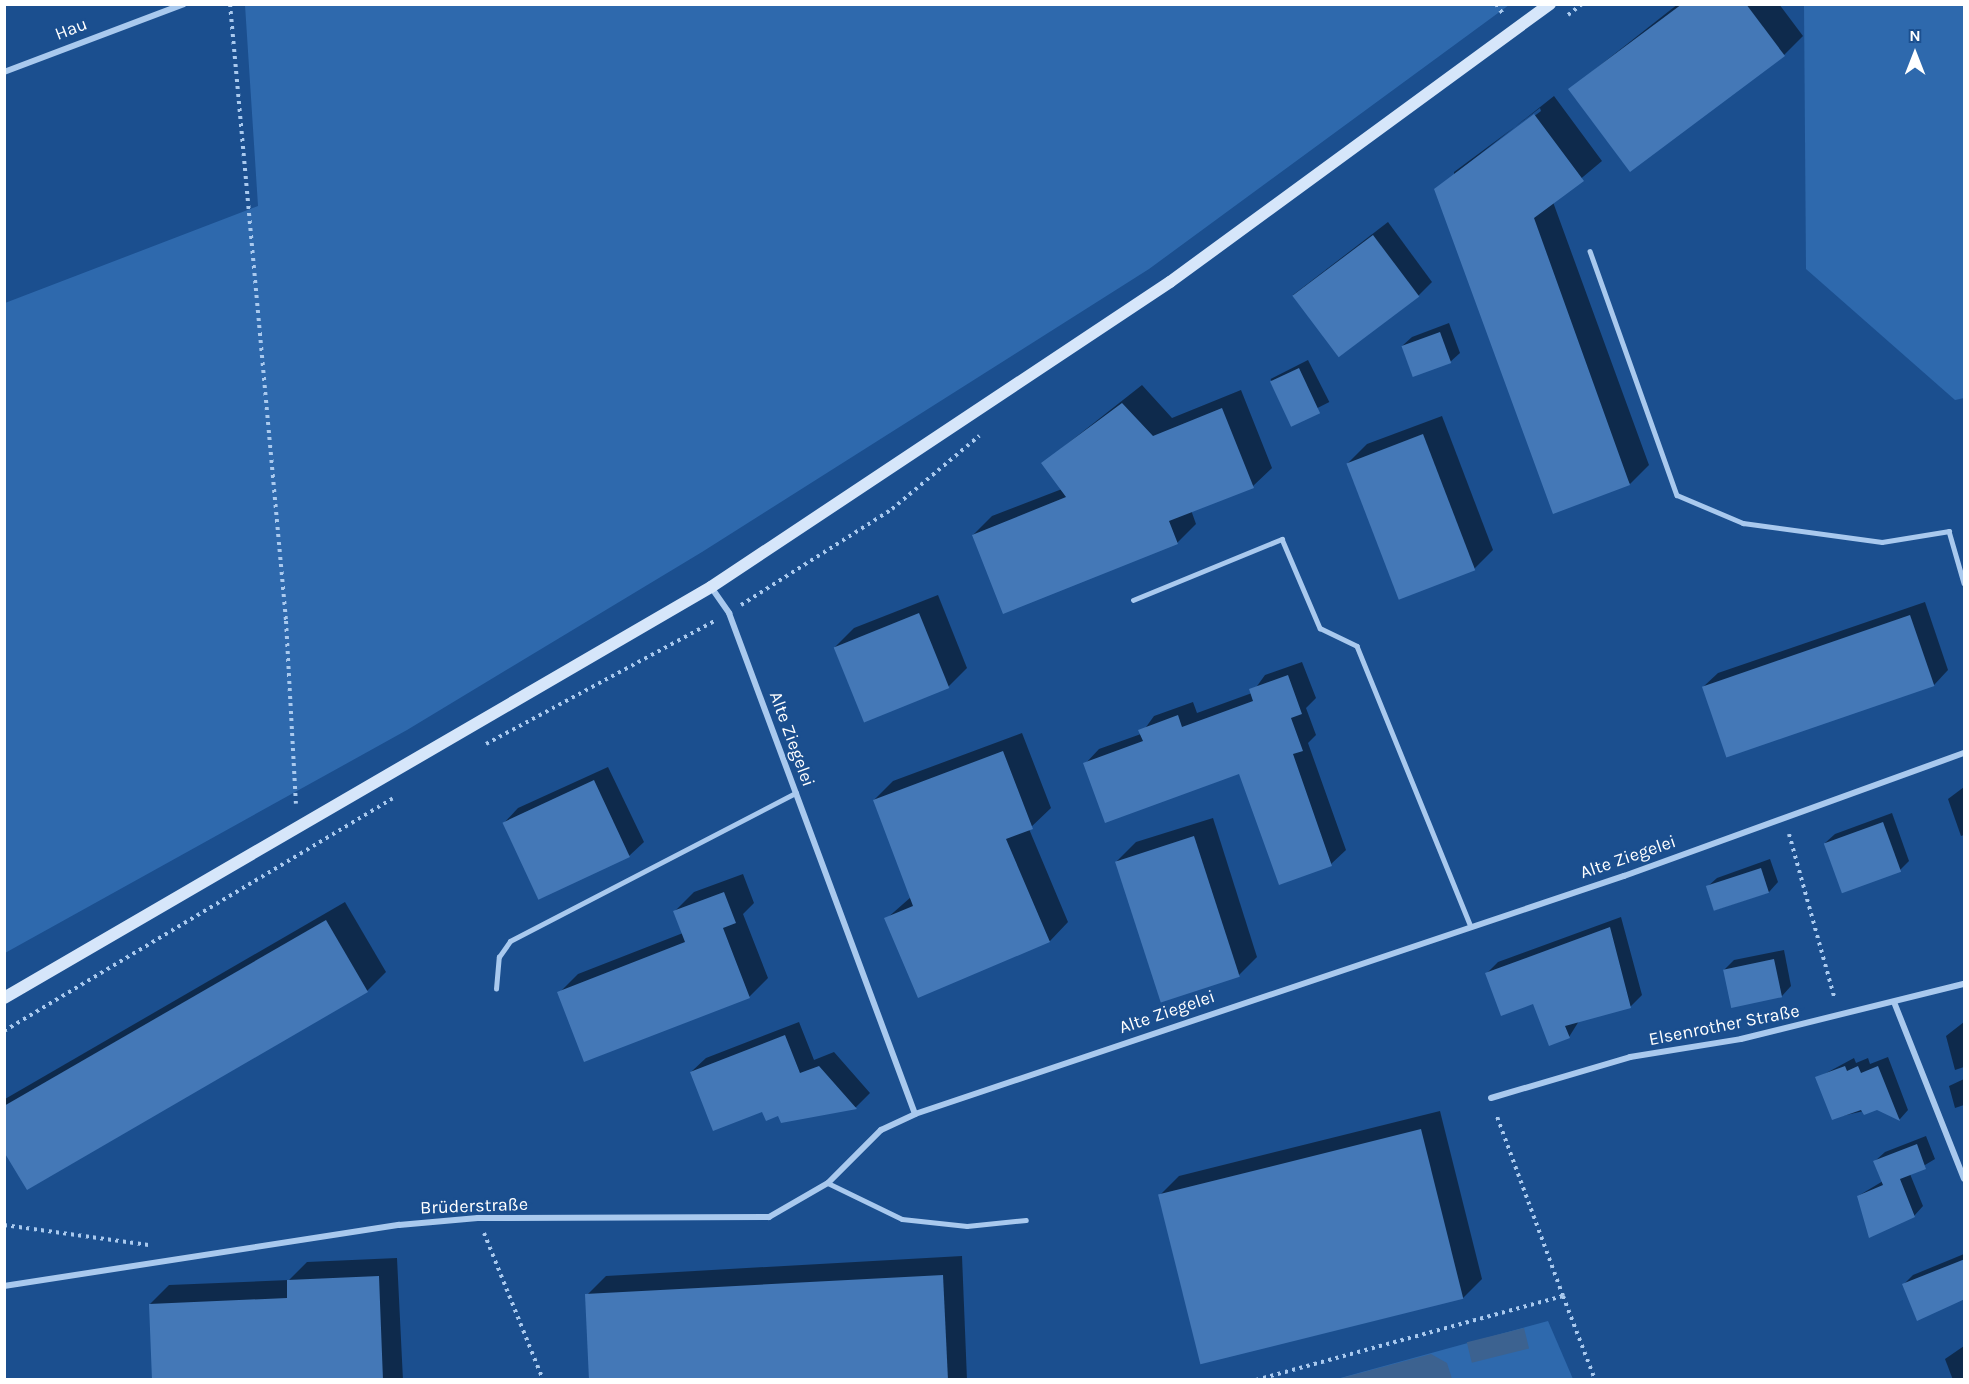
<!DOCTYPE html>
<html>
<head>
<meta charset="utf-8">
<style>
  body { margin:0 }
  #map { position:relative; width:1969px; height:1384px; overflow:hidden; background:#1b4f8f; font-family:Karla,sans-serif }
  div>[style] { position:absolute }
  .green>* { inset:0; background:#2e69ad }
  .water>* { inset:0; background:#3c6290; transform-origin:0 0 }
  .shadow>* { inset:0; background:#0007; transform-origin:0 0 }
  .building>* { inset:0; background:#4478b7; transform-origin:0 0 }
  .path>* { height:4px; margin-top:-2px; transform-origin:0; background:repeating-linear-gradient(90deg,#a9c9ee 0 3px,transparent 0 7.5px) }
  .lane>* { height:4.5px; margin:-2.25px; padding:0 2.25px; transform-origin:2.25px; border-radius:2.25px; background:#a9c9ee }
  .street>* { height:6px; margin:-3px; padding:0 3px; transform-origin:3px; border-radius:3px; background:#a9c9ee }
  .secondary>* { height:12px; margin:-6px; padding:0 6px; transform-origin:6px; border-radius:6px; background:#d6e6fa }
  span { translate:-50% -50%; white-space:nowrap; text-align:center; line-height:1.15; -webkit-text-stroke:4.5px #1b4f8f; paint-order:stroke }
  .street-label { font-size:18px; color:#fff }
  .frame { position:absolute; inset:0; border:6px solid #fff; pointer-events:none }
  .north { position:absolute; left:1885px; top:24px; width:60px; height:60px; -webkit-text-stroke:4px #1b4f8f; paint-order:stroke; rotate:0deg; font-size:16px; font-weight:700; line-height:24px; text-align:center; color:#fff }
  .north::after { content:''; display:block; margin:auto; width:21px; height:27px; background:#fff; clip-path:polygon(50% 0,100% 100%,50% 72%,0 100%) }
</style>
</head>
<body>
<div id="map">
  <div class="green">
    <i style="clip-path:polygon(245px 5px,245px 4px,1509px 5px,1149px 269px,702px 552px,407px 730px,5px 953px,5px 303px,258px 206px)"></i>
    <i style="clip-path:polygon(1804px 5px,1964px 5px,1964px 398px,1955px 400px,1806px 269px)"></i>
    <i style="clip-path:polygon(1548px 1321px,1573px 1379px,1333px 1380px)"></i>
  </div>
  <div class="water">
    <i style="left:1524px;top:1328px;width:21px;height:59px;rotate:76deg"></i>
    <i style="clip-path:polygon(1431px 1354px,1447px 1363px,1452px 1379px,1338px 1379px)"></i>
  </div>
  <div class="shadow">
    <i style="clip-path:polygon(1678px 4px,1779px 4px,1803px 36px,1784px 55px,1570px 89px)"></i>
    <i style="clip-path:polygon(evenodd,1554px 96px,1602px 161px,1553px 202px,1649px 465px,1630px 484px,1436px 189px,1554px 96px,1540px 108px,1541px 111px,1454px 176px,1454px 172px,1540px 108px)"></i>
    <i style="clip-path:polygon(1388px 222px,1432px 282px,1418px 296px,1293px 295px)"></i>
    <i style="clip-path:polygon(1449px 323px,1460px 353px,1450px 362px,1402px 346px,1412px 337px)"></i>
    <i style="left:1308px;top:360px;width:47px;height:42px;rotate:63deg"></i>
    <i style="clip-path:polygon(1142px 385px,1172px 418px,1241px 390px,1272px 468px,1253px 486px,1191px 510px,1196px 524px,1177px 543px,973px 535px,992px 516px,1062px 489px,1043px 463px)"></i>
    <i style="clip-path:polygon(1442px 416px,1493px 550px,1474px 569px,1348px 463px,1367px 444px)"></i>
    <i style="clip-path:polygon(938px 595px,967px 668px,948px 687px,835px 647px,854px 628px)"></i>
    <i style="clip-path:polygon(1925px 602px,1948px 670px,1934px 685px,1727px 755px,1703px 687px,1718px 673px)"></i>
    <i style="clip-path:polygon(1302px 662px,1316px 698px,1306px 708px,1316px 735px,1308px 743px,1346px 850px,1331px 864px,1240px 772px,1085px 764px,1099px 749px,1141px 734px,1154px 716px,1193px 702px,1197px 713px,1252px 693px,1265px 675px)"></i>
    <i style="clip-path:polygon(1022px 733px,1051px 808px,1029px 829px,1068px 922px,1050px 941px,886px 919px,911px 897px,874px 800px,893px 781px)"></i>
    <i style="clip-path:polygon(608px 767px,644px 842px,629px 856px,504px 823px,518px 808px)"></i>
    <i style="clip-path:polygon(1964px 787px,1964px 835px,1961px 836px,1948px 799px)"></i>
    <i style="clip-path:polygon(1892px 813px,1909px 861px,1900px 870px,1825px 843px,1835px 834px)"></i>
    <i style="clip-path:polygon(1213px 818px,1257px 957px,1238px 976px,1117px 861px,1136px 842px)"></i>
    <i style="clip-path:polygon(1770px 859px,1778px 882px,1769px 892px,1715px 910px,1707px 887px,1717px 878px)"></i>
    <i style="clip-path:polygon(743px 874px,754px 903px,743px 914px,768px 978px,749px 997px,559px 993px,578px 974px,683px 933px,675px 911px,694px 892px)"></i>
    <i style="clip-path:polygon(345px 902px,386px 972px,367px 991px,4px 1149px,5px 1099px)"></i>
    <i style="clip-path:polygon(1621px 917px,1642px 995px,1631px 1006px,1579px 1021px,1569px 1037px,1534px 1002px,1487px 973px,1498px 962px)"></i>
    <i style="clip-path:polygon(1784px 950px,1791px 986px,1782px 996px,1724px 970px,1734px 960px)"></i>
    <i style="clip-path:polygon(799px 1022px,814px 1060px,834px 1052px,870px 1093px,856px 1107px,782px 1122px,779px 1114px,691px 1072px,706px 1058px)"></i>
    <i style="clip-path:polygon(1964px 1022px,1964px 1067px,1955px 1070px,1946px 1036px)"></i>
    <i style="clip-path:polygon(1888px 1057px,1908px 1110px,1900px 1119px,1877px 1108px,1833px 1118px,1817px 1078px,1854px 1058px,1856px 1063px,1868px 1058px,1870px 1064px)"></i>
    <i style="clip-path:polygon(1964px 1079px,1964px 1105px,1955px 1108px,1949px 1086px)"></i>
    <i style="clip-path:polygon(1440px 1111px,1482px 1279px,1463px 1298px,1160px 1195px,1179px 1176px)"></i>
    <i style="clip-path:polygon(1926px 1136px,1935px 1159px,1910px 1174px,1923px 1206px,1914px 1216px,1858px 1196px,1883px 1181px,1875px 1161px,1885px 1152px)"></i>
    <i style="clip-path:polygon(1964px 1254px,1964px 1298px,1904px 1284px,1913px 1275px)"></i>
    <i style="clip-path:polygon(962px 1256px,967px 1380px,591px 1380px,587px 1295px,606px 1276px)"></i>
    <i style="clip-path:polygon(397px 1258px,403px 1380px,153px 1380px,150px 1304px,169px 1285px,289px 1280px,307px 1262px)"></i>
    <i style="clip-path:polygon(1964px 1346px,1964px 1380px,1953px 1380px,1945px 1359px)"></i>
  </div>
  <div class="building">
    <i style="clip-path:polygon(1682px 4px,1746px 4px,1785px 56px,1630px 172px,1568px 89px)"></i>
    <i style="clip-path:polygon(1534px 114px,1584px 181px,1534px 218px,1630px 485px,1553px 514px,1434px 189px)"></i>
    <i style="left:1373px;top:235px;width:77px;height:101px;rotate:53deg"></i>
    <i style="left:1440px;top:332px;width:33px;height:41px;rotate:70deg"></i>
    <i style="left:1299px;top:368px;width:50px;height:32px;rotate:65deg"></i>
    <i style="clip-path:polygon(1122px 403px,1153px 436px,1222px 408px,1254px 488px,1169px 521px,1178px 544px,1003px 614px,972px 535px,1066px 497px,1041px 463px)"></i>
    <i style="left:1423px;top:434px;width:146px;height:82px;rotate:69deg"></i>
    <i style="left:919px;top:613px;width:81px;height:92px;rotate:68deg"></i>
    <i style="left:1910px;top:615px;width:75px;height:220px;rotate:71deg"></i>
    <i style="clip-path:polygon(1288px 675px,1302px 714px,1291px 718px,1303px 751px,1293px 754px,1332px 866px,1279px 885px,1239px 774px,1105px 823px,1083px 763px,1143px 741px,1138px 730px,1178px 715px,1182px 727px,1253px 701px,1249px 689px)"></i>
    <i style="clip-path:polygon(1003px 751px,1033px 829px,1006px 839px,1050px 942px,918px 998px,884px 918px,913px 906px,873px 800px)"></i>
    <i style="left:594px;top:780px;width:85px;height:101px;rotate:65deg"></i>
    <i style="left:1883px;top:822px;width:53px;height:63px;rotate:70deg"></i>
    <i style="left:1194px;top:836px;width:148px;height:83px;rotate:72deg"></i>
    <i style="left:1761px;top:868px;width:26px;height:58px;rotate:72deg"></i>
    <i style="clip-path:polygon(724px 892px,736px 923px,723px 928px,750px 998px,584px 1062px,557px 992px,685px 942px,673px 911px)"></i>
    <i style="clip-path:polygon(326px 920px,368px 992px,27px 1190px,4px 1152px,4px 1106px)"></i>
    <i style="clip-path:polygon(1610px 927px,1631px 1008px,1565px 1026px,1570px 1038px,1549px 1046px,1533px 1004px,1501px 1016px,1485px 973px)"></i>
    <i style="left:1774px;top:959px;width:39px;height:52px;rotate:78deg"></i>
    <i style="clip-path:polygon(785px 1035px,800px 1073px,819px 1066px,857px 1109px,781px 1123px,778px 1116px,766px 1121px,762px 1112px,713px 1131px,690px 1072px)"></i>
    <i style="clip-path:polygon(1845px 1066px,1847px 1071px,1858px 1066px,1861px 1073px,1878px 1066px,1900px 1121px,1877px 1110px,1864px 1115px,1861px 1110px,1832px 1120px,1815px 1077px)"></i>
    <i style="left:1421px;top:1129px;width:175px;height:271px;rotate:76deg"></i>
    <i style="clip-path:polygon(1917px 1144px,1926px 1169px,1900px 1179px,1915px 1217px,1869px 1238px,1857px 1196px,1883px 1185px,1873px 1161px)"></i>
    <i style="clip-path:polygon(1965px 1259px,1965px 1299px,1917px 1321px,1902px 1284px)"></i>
    <i style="clip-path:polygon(943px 1275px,948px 1380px,589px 1380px,585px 1294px)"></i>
    <i style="clip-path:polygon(379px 1276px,383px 1380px,152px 1380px,149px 1304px,287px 1298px,287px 1280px)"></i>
  </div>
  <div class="path">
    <i style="left:230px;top:4px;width:620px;rotate:84.81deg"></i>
    <i style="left:286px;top:621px;width:183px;rotate:86.9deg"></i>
    <i style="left:1496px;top:4px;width:12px;rotate:55deg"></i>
    <i style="left:1568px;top:15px;width:18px;rotate:-38deg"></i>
    <i style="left:741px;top:605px;width:179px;rotate:-32.4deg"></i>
    <i style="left:892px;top:509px;width:114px;rotate:-40deg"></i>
    <i style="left:486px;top:744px;width:259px;rotate:-28.3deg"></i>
    <i style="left:1789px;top:834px;width:172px;rotate:74.5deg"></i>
    <i style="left:4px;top:1031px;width:453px;rotate:-30.9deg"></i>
    <i style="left:4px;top:1225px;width:146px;rotate:7.9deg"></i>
    <i style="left:484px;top:1233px;width:158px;rotate:68.1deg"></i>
    <i style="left:1563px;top:1296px;width:90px;rotate:69.1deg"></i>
    <i style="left:1256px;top:1380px;width:318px;rotate:-15.3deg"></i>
    <i style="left:1563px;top:1296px;width:194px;rotate:-110.2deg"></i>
  </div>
  <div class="lane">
    <i style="left:1590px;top:251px;width:259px;rotate:70.4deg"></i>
    <i style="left:1677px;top:495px;width:72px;rotate:23deg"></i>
    <i style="left:1743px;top:523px;width:140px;rotate:7.8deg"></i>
    <i style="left:1882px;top:542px;width:68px;rotate:-9.3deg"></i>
    <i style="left:1949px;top:531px;width:54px;rotate:73.9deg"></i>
    <i style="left:1133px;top:600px;width:161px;rotate:-22.3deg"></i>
    <i style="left:1282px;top:539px;width:97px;rotate:66.9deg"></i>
    <i style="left:1320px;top:628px;width:41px;rotate:25.9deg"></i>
    <i style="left:1357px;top:646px;width:300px;rotate:67.9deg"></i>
    <i style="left:496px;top:989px;width:32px;rotate:-85deg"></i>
    <i style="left:499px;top:957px;width:19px;rotate:-55deg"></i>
    <i style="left:510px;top:941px;width:322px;rotate:-27.4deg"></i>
    <i style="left:828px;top:1183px;width:82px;rotate:25.9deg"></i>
    <i style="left:902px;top:1219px;width:65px;rotate:6.1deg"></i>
    <i style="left:967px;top:1226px;width:59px;rotate:-5.8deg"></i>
  </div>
  <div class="street">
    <i style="left:4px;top:72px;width:192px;rotate:-20.7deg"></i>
    <i style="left:711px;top:587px;width:32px;rotate:55deg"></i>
    <i style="left:729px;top:613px;width:534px;rotate:69.63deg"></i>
    <i style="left:1894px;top:1002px;width:190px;rotate:68.4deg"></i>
    <i style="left:1491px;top:1098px;width:145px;rotate:-16.4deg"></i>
    <i style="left:1630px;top:1057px;width:112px;rotate:-9.2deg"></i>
    <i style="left:1741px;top:1039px;width:230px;rotate:-13.9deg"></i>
    <i style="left:4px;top:1286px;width:400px;rotate:-8.8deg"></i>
    <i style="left:399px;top:1225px;width:79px;rotate:-5.1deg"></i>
    <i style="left:478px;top:1218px;width:291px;rotate:-0.2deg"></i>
    <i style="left:769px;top:1217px;width:68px;rotate:-30deg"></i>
    <i style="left:828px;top:1183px;width:75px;rotate:-45deg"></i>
    <i style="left:881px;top:1130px;width:38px;rotate:-25deg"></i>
    <i style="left:915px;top:1114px;width:748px;rotate:-18.56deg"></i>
    <i style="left:1624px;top:876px;width:362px;rotate:-19.9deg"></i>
  </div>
  <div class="secondary">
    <i style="left:4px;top:998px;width:818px;rotate:-30.17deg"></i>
    <i style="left:711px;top:587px;width:551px;rotate:-33.6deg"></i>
    <i style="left:1170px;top:282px;width:471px;rotate:-36.2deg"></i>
  </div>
  <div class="street-label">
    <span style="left:71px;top:29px;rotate:-21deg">Hau</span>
    <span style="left:792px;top:739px;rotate:70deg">Alte Ziegelei</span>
    <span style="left:1628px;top:857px;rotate:-19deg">Alte Ziegelei</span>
    <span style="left:1167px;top:1012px;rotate:-19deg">Alte Ziegelei</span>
    <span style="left:1724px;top:1025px;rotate:-11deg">Elsenrother Straße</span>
    <span style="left:474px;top:1206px;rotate:-2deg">Brüderstraße</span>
  </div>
  <div class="frame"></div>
  <div class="north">N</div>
</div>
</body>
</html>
